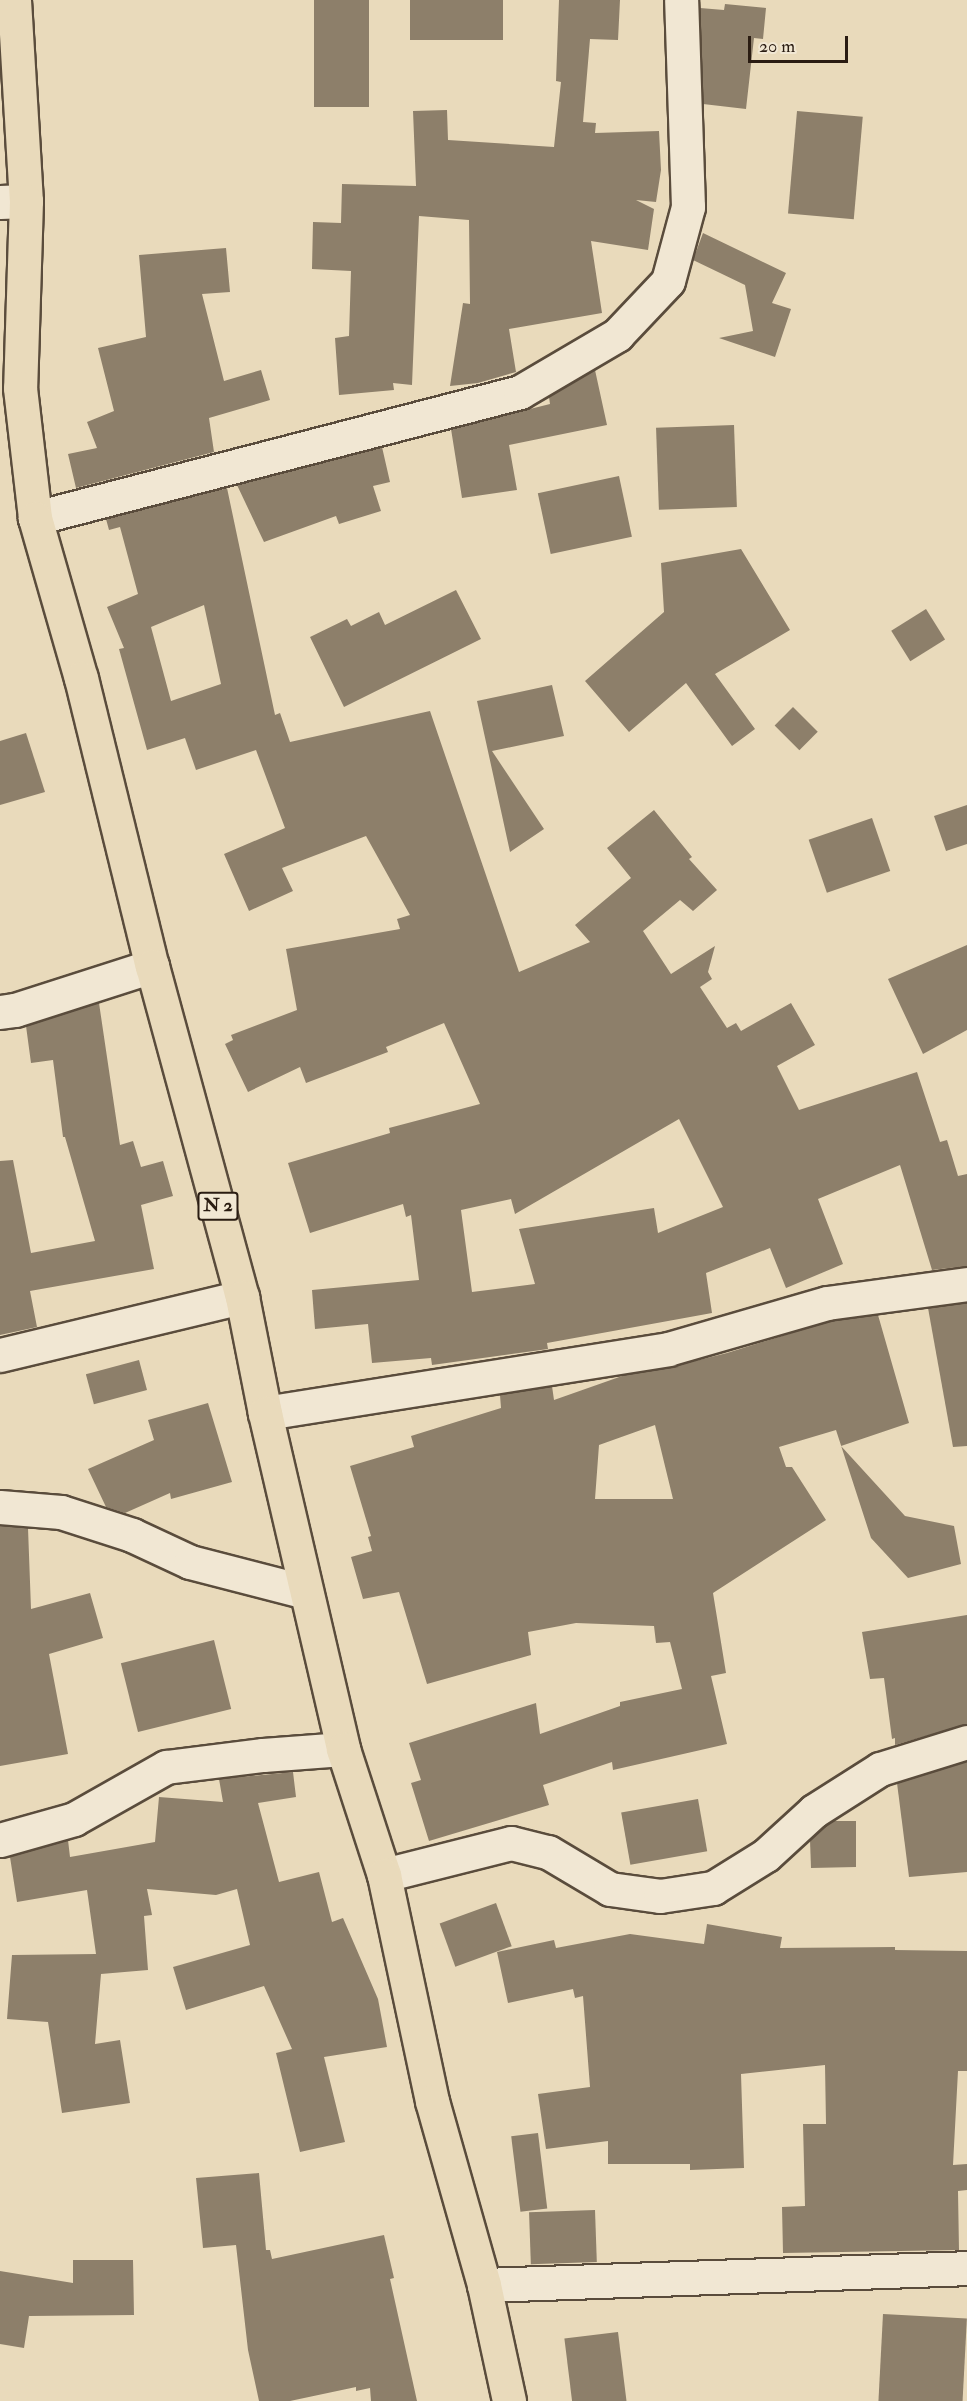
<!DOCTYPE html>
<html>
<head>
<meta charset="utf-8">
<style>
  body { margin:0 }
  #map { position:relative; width:967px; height:2401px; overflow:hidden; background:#e9dabb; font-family:"IM FELL Double Pica",serif }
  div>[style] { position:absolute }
  .building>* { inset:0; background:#8d7f6a; transform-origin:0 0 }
  .roads { filter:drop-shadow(2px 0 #5a4c3c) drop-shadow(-2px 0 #5a4c3c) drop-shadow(0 2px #5a4c3c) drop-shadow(0 -2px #5a4c3c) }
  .street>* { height:33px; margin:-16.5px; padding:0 16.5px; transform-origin:16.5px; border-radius:16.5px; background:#f1e7d3 }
  .highway>* { height:33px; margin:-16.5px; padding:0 16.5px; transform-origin:16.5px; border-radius:16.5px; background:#e9dabb }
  span { translate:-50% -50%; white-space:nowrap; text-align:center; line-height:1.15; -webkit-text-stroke:4.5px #f1e7d3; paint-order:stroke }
  .shield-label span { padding:2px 4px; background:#f1e7d3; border:2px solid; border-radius:4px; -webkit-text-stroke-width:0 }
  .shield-label { font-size:18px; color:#2a1c12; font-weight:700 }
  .scale { position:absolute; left:748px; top:36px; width:100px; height:27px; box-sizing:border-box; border:3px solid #2a1c12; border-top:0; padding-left:8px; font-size:18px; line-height:21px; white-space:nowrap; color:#2a1c12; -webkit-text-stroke:4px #f1e7d3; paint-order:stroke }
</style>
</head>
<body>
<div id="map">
  <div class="building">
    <i style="left:314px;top:0;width:55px;height:107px"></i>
    <i style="left:410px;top:0;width:93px;height:40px"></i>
    <i style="clip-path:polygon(559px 0,620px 0,618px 40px,590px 39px,583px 122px,596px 123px,595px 133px,659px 131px,661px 170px,656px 202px,636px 200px,654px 209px,648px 250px,591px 241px,602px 313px,509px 329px,516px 372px,478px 383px,450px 386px,463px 303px,470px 304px,469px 220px,419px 216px,412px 385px,393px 383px,394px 390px,339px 395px,335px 338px,349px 336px,351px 271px,312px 269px,313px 222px,341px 223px,342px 184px,416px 186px,413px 111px,447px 110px,448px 140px,554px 147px,561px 82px,556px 81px)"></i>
    <i style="clip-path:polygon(725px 4px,766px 8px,763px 39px,754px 38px,746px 109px,703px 104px,700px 8px,724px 10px)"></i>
    <i style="left:797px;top:111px;width:66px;height:103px;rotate:5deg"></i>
    <i style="clip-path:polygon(703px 233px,786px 273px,772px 303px,791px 309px,775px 357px,719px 338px,753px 331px,745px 285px,693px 260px)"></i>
    <i style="clip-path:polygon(226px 248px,230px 292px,202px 294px,224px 381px,261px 370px,270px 400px,209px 418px,214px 452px,76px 488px,68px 454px,97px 448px,87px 422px,114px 411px,98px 348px,146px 337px,139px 255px)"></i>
    <i style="clip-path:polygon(595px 370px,607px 425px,509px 445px,517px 490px,462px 498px,451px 429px,550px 404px,549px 397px)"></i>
    <i style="left:734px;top:425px;width:82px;height:78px;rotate:88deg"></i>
    <i style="clip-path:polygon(382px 447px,390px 482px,373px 486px,381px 511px,339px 524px,336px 516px,264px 542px,237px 485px)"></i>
    <i style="left:619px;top:476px;width:62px;height:83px;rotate:78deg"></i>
    <i style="clip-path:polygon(evenodd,227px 488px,275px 715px,280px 713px,290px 742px,430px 711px,519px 972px,590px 942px,575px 925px,631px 878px,607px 848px,654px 810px,692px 857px,689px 859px,717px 890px,693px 911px,680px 900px,643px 931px,671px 974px,715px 946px,708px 972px,712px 979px,700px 987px,727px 1028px,736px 1023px,741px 1031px,791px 1003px,815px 1045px,777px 1066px,799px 1110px,917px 1072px,940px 1142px,947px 1140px,958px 1176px,967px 1174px,967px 1266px,932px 1270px,900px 1165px,818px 1199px,843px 1264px,786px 1288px,770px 1248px,706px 1273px,712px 1313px,547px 1343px,548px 1349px,432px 1365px,431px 1358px,372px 1363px,368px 1324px,315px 1329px,312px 1290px,419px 1280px,411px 1215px,406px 1217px,403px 1204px,310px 1233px,288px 1163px,390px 1133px,389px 1128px,480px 1104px,444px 1023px,386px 1047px,388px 1052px,306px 1083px,300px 1067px,248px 1092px,225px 1044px,233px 1040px,231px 1035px,297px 1010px,286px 949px,400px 929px,397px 919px,410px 915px,366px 836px,282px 868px,293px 891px,249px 911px,224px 854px,285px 828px,256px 750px,196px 770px,185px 738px,147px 750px,119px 649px,124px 648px,107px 607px,138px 594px,120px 527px,109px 530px,106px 519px,227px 488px,204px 605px,221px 684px,171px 701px,151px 627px,204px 605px,227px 488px,679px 1119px,723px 1207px,658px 1233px,654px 1208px,519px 1229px,535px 1284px,472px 1292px,461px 1210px,511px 1199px,515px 1214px,679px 1119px)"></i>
    <i style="clip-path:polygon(741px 549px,790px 630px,715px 674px,755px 729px,732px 746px,686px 683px,629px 732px,585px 681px,664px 612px,661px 563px)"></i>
    <i style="clip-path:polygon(456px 590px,481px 639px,344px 707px,310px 637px,347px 619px,351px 626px,379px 612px,385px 625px)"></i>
    <i style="left:926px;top:609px;width:36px;height:41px;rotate:58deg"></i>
    <i style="clip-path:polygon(552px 685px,564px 736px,492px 751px,544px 829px,510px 852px,477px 701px)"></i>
    <i style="left:793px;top:707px;width:35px;height:26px;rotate:45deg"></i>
    <i style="clip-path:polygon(26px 733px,45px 792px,0 805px,0 741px)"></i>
    <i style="clip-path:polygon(967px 805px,967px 844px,946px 851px,934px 816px)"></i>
    <i style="left:872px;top:818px;width:56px;height:67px;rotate:71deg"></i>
    <i style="clip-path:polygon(967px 945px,967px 1030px,923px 1054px,888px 979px)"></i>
    <i style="clip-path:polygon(99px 1003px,120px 1145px,133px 1141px,141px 1167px,163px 1161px,173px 1196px,141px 1205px,154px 1269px,30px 1291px,37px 1327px,0 1335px,0 1161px,13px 1160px,31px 1253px,95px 1241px,65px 1137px,63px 1137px,53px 1060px,31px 1063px,26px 1026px)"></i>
    <i style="clip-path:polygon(967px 1303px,967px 1446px,953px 1447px,928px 1308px)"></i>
    <i style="clip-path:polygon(evenodd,878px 1315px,909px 1423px,841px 1446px,905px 1516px,954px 1526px,961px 1564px,908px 1578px,871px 1538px,836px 1430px,779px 1447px,786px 1467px,792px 1467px,826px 1520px,713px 1593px,726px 1673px,711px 1676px,727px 1744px,613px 1770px,612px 1762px,543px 1785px,549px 1805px,429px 1841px,411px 1783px,421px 1780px,409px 1743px,536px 1703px,540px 1734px,620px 1706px,620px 1702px,682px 1689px,670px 1642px,656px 1643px,654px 1626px,576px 1623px,528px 1632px,531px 1655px,427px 1684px,399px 1592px,363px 1599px,351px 1557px,372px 1551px,368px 1537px,371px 1536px,350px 1466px,414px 1447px,411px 1436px,501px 1408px,500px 1395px,552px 1386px,554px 1400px,625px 1375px,671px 1367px,727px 1353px,831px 1321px,878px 1315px,655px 1425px,673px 1499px,595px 1499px,599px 1445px,655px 1425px)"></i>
    <i style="left:139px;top:1360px;width:31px;height:55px;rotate:75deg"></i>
    <i style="clip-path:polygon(208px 1403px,232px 1482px,171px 1499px,170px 1493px,125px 1513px,106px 1507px,88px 1469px,154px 1440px,148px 1420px)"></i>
    <i style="clip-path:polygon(0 1526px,28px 1528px,31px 1609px,90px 1593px,103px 1638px,49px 1654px,68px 1754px,0 1766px)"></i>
    <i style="clip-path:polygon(967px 1615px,967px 1724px,895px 1745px,895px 1738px,892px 1739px,884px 1678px,870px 1679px,862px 1632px)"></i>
    <i style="left:214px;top:1640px;width:71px;height:96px;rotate:76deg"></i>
    <i style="clip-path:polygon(967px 1762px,967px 1872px,909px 1877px,897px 1783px)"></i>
    <i style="clip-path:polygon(293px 1772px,296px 1797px,258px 1803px,279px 1882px,319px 1872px,332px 1922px,343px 1918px,378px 1999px,387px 2047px,324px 2057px,345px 2142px,300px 2152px,276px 2053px,292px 2049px,264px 1986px,186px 2010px,173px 1967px,250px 1945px,237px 1889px,216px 1895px,147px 1889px,152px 1915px,144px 1916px,148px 1970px,101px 1974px,95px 2044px,120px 2040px,130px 2103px,62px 2113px,48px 2022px,7px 2019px,12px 1955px,96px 1954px,87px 1890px,17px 1902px,10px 1857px,68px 1840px,70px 1857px,155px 1842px,159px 1797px,223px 1802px,219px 1779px)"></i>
    <i style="left:698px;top:1799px;width:53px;height:78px;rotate:80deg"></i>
    <i style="clip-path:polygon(832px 1821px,856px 1821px,856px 1867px,811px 1868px,810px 1840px)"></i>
    <i style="left:496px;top:1903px;width:46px;height:60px;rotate:70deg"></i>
    <i style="clip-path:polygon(707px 1924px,782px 1937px,780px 1948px,895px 1947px,895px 1950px,967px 1951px,967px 2071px,958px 2071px,953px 2165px,967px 2164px,967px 2190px,958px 2191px,959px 2250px,783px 2253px,782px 2207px,805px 2206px,803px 2124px,826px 2124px,825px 2065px,741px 2074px,744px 2168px,690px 2170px,690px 2164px,608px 2164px,608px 2141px,546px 2149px,538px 2094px,590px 2087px,583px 1996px,575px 1998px,573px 1989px,508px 2003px,497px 1952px,554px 1940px,556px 1948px,630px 1934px,704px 1944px)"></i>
    <i style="left:538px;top:2133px;width:76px;height:27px;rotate:83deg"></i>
    <i style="clip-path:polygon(259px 2173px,266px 2250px,270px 2250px,272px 2259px,384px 2235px,394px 2278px,390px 2279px,417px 2401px,371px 2401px,370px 2388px,356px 2391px,356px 2387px,290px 2401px,259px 2401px,248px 2350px,236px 2245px,203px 2248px,196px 2178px)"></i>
    <i style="left:595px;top:2210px;width:52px;height:66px;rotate:88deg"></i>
    <i style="clip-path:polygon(73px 2260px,133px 2260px,134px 2315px,29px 2316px,24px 2348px,0 2344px,0 2271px,73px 2283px)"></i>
    <i style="left:883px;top:2314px;width:84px;height:87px;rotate:3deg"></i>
    <i style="left:618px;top:2332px;width:70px;height:54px;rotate:83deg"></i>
  </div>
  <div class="roads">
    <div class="street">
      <i style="left:0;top:202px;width:26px;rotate:-2deg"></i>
      <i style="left:35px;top:518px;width:501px;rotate:-14.56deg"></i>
      <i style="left:520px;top:392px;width:113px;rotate:-30.4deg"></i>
      <i style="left:617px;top:335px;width:74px;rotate:-46.6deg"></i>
      <i style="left:668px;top:281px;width:77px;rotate:-74.9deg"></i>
      <i style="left:688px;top:207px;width:207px;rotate:-91.9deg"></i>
      <i style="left:0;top:1012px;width:15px;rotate:-8deg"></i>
      <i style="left:15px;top:1010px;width:144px;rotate:-17.8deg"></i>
      <i style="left:0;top:1355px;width:249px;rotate:-13.5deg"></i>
      <i style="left:265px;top:1413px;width:408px;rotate:-9deg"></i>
      <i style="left:668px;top:1349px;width:166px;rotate:-16.1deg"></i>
      <i style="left:827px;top:1303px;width:141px;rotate:-7.7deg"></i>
      <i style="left:0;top:1507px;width:61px;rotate:4.7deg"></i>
      <i style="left:61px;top:1512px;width:75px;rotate:17.9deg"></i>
      <i style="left:132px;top:1535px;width:64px;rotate:25deg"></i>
      <i style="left:190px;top:1562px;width:120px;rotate:14.5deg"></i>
      <i style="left:0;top:1840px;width:77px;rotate:-15.8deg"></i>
      <i style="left:74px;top:1819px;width:106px;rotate:-29.5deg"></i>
      <i style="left:166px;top:1767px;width:98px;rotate:-7.1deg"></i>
      <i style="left:263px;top:1755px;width:80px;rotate:-4.3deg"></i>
      <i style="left:384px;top:1875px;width:131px;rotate:-14.1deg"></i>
      <i style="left:511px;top:1843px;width:38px;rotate:14deg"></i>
      <i style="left:548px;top:1852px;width:72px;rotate:30.8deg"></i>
      <i style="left:610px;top:1889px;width:50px;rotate:8deg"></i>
      <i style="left:660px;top:1896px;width:54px;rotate:-8.6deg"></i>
      <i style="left:713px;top:1888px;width:62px;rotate:-31.9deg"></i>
      <i style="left:766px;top:1855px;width:65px;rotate:-42.5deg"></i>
      <i style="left:814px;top:1811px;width:78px;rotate:-32.5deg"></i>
      <i style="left:880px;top:1769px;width:91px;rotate:-17.2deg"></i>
      <i style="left:484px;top:2285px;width:483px;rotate:-2deg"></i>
    </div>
    <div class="highway">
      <i style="left:14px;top:0;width:201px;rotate:86.6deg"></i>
      <i style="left:26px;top:201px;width:187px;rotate:91.8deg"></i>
      <i style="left:20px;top:388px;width:131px;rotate:83.4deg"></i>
      <i style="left:35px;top:518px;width:166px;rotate:74deg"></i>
      <i style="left:81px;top:678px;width:297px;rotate:76.2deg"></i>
      <i style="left:152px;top:966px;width:343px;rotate:74.8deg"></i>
      <i style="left:242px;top:1297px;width:118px;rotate:78.8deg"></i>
      <i style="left:265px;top:1413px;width:345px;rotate:76.9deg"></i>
      <i style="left:343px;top:1749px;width:133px;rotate:72deg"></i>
      <i style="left:384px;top:1875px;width:231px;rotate:78deg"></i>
      <i style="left:432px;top:2101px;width:191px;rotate:74.2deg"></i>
      <i style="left:484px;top:2285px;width:119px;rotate:77.8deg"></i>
    </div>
  </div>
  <div class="shield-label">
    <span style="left:218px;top:1206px">N 2</span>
  </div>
  <div class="scale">20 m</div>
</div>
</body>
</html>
